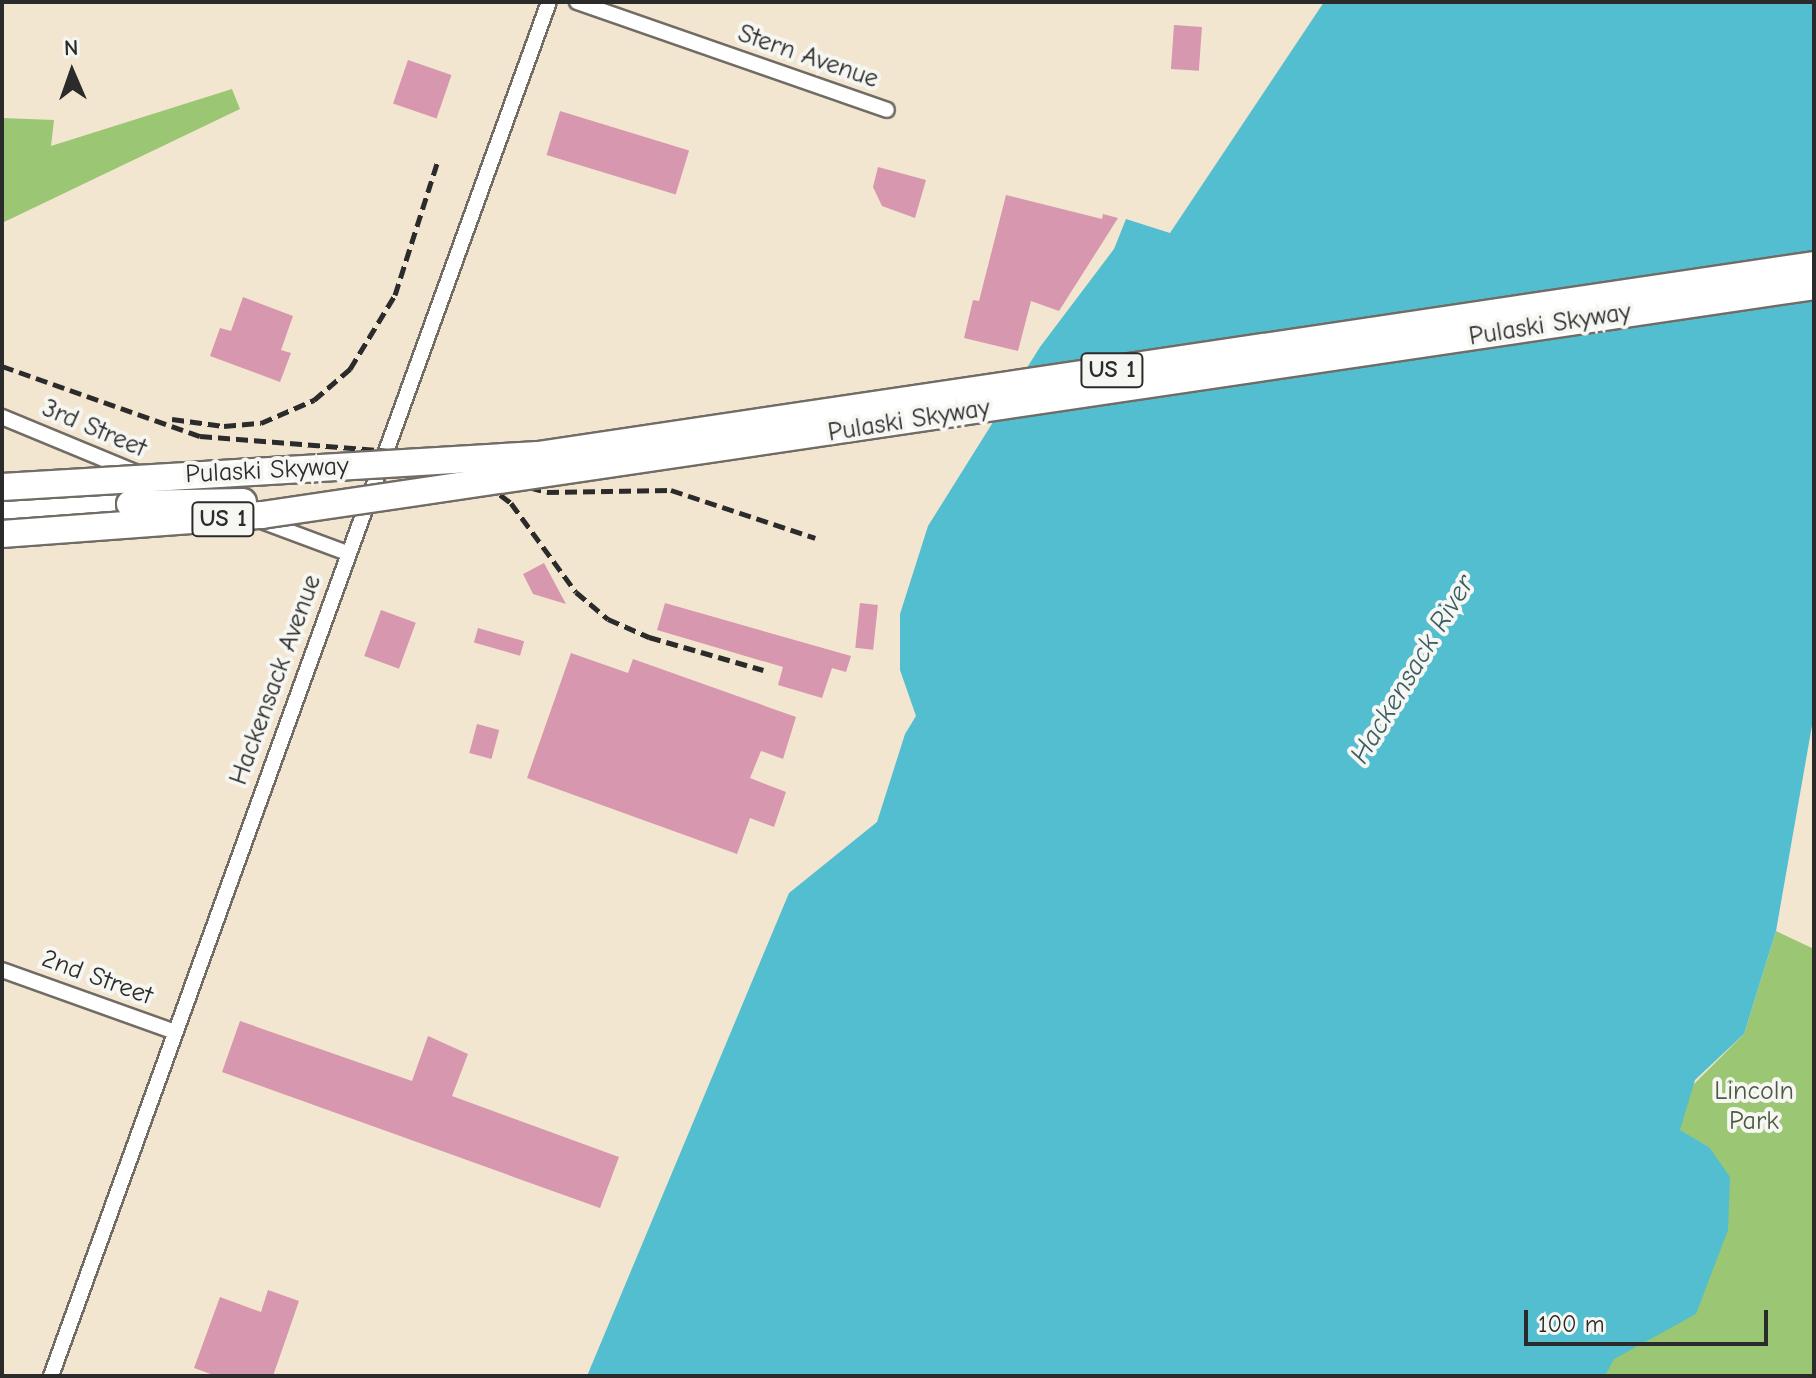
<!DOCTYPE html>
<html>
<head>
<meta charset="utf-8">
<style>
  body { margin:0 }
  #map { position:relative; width:1816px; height:1378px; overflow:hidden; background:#f3e6d0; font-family:"Comic Neue",sans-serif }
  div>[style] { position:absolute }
  .green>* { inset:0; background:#9bc673 }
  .water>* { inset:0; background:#53becf }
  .building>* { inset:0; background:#d697af; transform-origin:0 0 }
  .roads { filter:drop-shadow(2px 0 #716c65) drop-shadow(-2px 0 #716c65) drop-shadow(0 2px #716c65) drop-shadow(0 -2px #716c65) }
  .street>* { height:14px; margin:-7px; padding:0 7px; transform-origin:7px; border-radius:7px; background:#fff }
  .highway>* { height:26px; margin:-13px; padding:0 13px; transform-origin:13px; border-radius:13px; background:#fff }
  .rail>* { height:5px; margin-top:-2.5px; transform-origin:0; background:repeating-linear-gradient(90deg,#2b2b2b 0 12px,transparent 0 18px) }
  .bridges { filter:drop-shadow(2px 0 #716c65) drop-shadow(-2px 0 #716c65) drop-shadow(0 2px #716c65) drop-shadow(0 -2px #716c65) }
  .highway-bridge>* { height:26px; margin:-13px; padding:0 13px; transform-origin:13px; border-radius:13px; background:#fff }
  span { translate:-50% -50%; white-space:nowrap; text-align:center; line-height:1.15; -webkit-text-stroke:8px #f6f6f2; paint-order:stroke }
  .shield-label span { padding:2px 6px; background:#f6f6f2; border:2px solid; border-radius:6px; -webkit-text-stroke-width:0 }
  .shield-label { font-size:24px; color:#2b2b2b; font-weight:700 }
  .street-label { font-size:26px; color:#2b2b2b }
  .park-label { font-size:26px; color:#4d5a41 }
  .water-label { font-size:28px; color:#395e64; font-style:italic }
  .frame { position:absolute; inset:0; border:4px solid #2b2b2b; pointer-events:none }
  .north { position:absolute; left:32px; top:32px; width:80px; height:80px; -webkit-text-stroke:6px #f6f6f2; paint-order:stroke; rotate:358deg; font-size:22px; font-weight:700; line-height:32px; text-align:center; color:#2b2b2b }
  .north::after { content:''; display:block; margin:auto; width:28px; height:36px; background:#2b2b2b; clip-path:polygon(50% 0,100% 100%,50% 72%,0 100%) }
  .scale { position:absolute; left:1524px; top:1310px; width:244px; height:36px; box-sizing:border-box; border:4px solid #2b2b2b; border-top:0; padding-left:10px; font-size:24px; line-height:28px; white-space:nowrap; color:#2b2b2b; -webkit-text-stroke:6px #f6f6f2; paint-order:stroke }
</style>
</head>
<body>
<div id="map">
  <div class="green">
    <i style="clip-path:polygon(232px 89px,240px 109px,2px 223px,2px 118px,54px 120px,51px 146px)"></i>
    <i style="clip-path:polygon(1776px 931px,1814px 949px,1814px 1376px,1600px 1376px,1709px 1147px,1680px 1131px,1683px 1095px,1744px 1034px)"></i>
  </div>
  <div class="water">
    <i style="clip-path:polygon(1324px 2px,1814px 2px,1814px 714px,1776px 931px,1744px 1034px,1695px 1080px,1680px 1130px,1709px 1147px,1730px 1177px,1728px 1230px,1696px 1314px,1614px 1359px,1605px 1376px,587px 1376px,789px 893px,877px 822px,905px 734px,916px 716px,900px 670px,900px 614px,928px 526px,1040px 347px,1114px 249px,1126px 219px,1170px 233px)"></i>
  </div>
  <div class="building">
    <i style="left:1174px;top:25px;width:28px;height:44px;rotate:4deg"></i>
    <i style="left:408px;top:60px;width:46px;height:46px;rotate:19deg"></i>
    <i style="left:560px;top:111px;width:135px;height:46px;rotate:17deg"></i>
    <i style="clip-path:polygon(878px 167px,926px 180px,915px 218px,882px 206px,873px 187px)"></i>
    <i style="clip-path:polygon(1006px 195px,1102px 219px,1103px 214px,1118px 218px,1059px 311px,1031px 301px,1018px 351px,964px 338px,973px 300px,979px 301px)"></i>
    <i style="clip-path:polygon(243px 297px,293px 316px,281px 350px,291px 353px,280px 382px,210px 356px,220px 328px,231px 331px)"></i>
    <i style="clip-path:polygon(544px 563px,566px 604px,533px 594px,523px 574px)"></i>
    <i style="clip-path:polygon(665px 603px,851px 656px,846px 672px,832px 668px,822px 698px,778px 685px,783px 667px,657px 630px)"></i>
    <i style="left:860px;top:603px;width:18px;height:45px;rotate:6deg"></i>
    <i style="left:381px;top:610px;width:37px;height:49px;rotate:20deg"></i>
    <i style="left:478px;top:628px;width:48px;height:15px;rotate:16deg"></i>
    <i style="clip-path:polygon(571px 653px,628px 673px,633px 659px,796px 717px,783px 759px,761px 751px,750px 778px,786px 792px,774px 827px,750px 818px,737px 854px,527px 778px)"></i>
    <i style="left:477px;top:724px;width:23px;height:30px;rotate:15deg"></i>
    <i style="clip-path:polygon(240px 1021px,412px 1081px,428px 1036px,468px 1054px,452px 1096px,619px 1157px,600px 1208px,222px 1072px)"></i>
    <i style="clip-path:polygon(268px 1290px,299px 1301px,273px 1376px,216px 1376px,194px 1368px,220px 1297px,261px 1312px)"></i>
  </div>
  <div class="roads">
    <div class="street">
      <i style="left:577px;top:2px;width:328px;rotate:19.2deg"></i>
      <i style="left:2px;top:417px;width:146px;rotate:22.5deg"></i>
      <i style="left:261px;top:521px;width:92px;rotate:20.4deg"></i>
      <i style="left:2px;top:970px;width:184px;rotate:19.7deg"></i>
      <i style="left:51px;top:1376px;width:1461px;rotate:-70.08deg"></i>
    </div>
    <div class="highway">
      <i style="left:2px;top:511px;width:128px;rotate:-3.1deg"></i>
    </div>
  </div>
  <div class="rail">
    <i style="left:2px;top:366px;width:210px;rotate:19.5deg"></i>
    <i style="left:200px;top:436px;width:191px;rotate:4.5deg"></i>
    <i style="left:390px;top:451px;width:162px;rotate:14.6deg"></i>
    <i style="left:547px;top:492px;width:124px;rotate:-0.9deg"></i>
    <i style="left:671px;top:490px;width:152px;rotate:18.4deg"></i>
    <i style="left:172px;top:419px;width:52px;rotate:7.7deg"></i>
    <i style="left:224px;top:426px;width:37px;rotate:-5deg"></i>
    <i style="left:261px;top:423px;width:58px;rotate:-23.5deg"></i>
    <i style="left:314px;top:400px;width:48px;rotate:-40.7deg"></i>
    <i style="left:350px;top:369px;width:87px;rotate:-58.7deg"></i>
    <i style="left:395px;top:295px;width:142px;rotate:-72.3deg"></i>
    <i style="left:486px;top:484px;width:31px;rotate:37deg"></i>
    <i style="left:511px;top:503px;width:110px;rotate:53.9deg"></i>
    <i style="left:576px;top:592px;width:42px;rotate:40.2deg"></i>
    <i style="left:608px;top:619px;width:45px;rotate:23.7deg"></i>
    <i style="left:649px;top:637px;width:119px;rotate:16.1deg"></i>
  </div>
  <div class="bridges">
    <div class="highway-bridge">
      <i style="left:2px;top:487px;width:537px;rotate:-3.42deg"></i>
      <i style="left:538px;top:455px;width:1290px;rotate:-8.47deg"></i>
      <i style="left:130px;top:504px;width:113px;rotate:-1deg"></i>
      <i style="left:2px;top:534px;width:261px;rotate:-4.2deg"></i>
      <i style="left:262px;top:515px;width:1569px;rotate:-8.39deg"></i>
    </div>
  </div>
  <div class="shield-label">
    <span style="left:1112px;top:370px">US 1</span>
    <span style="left:223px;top:519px">US 1</span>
  </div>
  <div class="street-label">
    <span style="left:808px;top:57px;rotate:19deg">Stern Avenue</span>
    <span style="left:1550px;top:325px;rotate:-9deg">Pulaski Skyway</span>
    <span style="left:909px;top:421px;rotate:-9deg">Pulaski Skyway</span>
    <span style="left:94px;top:429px;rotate:23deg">3rd Street</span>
    <span style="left:267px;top:471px;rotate:-3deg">Pulaski Skyway</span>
    <span style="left:276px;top:680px;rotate:-70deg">Hackensack Avenue</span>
    <span style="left:97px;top:978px;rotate:20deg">2nd Street</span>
  </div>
  <div class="park-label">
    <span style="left:1754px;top:1107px">Lincoln<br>Park</span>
  </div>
  <div class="water-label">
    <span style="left:1412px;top:669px;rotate:-59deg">Hackensack River</span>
  </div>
  <div class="frame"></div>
  <div class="north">N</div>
  <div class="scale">100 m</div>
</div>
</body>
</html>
